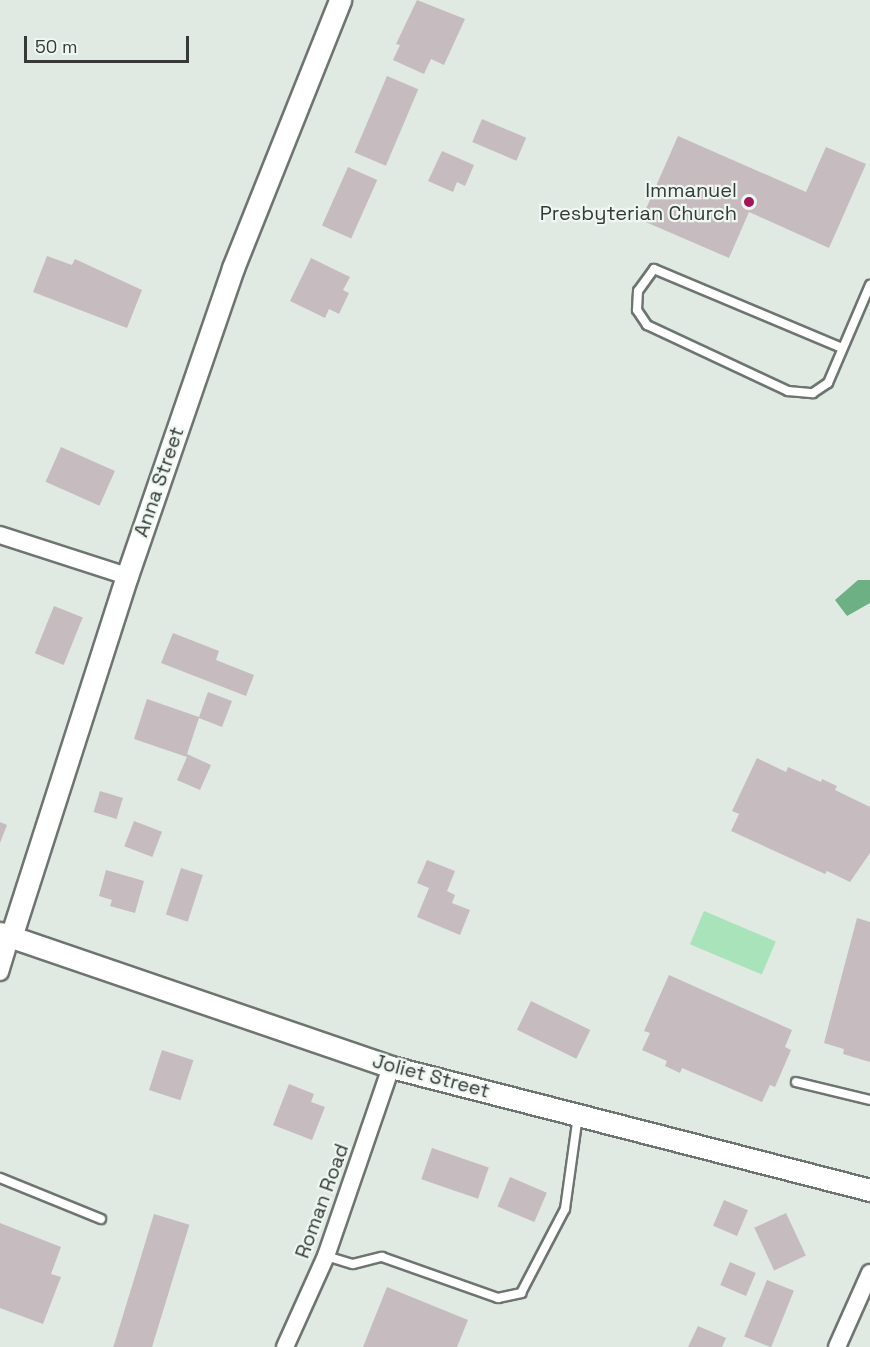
<!DOCTYPE html>
<html>
<head>
<meta charset="utf-8">
<style>
  body { margin:0 }
  #map { position:relative; width:870px; height:1347px; overflow:hidden; background:#e1e9e3; font-family:"Space Grotesk",sans-serif }
  div>[style] { position:absolute }
  .green>* { inset:0; background:#a8e3ba; transform-origin:0 0 }
  .water>* { inset:0; background:#6db084 }
  .building>* { inset:0; background:#c6bcbf; transform-origin:0 0 }
  .roads { filter:drop-shadow(2px 0 #6e7570) drop-shadow(-2px 0 #6e7570) drop-shadow(0 2px #6e7570) drop-shadow(0 -2px #6e7570) }
  .service>* { height:8px; margin:-4px; padding:0 4px; transform-origin:4px; border-radius:4px; background:#fff }
  .minor>* { height:16px; margin:-8px; padding:0 8px; transform-origin:8px; border-radius:8px; background:#fff }
  .tertiary>* { height:21px; margin:-10.5px; padding:0 10.5px; transform-origin:10.5px; border-radius:10.5px; background:#fff }
  .dots>* { width:16px; height:16px; translate:-50% -50%; box-sizing:border-box; border:3px solid #eef7f1; border-radius:50% }
  span { translate:-50% -50%; white-space:nowrap; text-align:center; line-height:1.15; -webkit-text-stroke:4.5px #eef7f1; paint-order:stroke }
  .poi-label { font-size:20px; color:#363937 }
  .right { translate:-100% -50%; text-align:right }
  .street-label { font-size:20px; color:#363937 }
  .scale { position:absolute; left:24px; top:36px; width:165px; height:27px; box-sizing:border-box; border:3px solid #363937; border-top:0; padding-left:8px; font-size:18px; line-height:21px; white-space:nowrap; color:#363937; -webkit-text-stroke:4px #eef7f1; paint-order:stroke }
</style>
</head>
<body>
<div id="map">
  <div class="green">
    <i style="left:704px;top:911px;width:78px;height:36px;rotate:23deg"></i>
  </div>
  <div class="water">
    <i style="clip-path:polygon(858px 580px,870px 580px,870px 603px,847px 616px,835px 600px)"></i>
  </div>
  <div class="building">
    <i style="clip-path:polygon(417px 0,465px 19px,444px 65px,431px 59px,424px 74px,393px 60px,400px 45px,396px 44px)"></i>
    <i style="left:387px;top:76px;width:34px;height:83px;rotate:23deg"></i>
    <i style="left:482px;top:119px;width:48px;height:25px;rotate:23deg"></i>
    <i style="clip-path:polygon(678px 136px,806px 192px,826px 147px,866px 164px,829px 248px,749px 212px,729px 258px,641px 220px)"></i>
    <i style="clip-path:polygon(442px 151px,474px 165px,465px 186px,457px 182px,453px 192px,428px 181px)"></i>
    <i style="left:348px;top:167px;width:32px;height:64px;rotate:24deg"></i>
    <i style="clip-path:polygon(47px 256px,72px 265px,75px 259px,142px 290px,127px 328px,33px 292px)"></i>
    <i style="clip-path:polygon(311px 258px,350px 277px,343px 290px,349px 293px,339px 314px,329px 309px,325px 318px,290px 301px)"></i>
    <i style="left:61px;top:447px;width:59px;height:38px;rotate:24deg"></i>
    <i style="left:54px;top:606px;width:31px;height:51px;rotate:22deg"></i>
    <i style="clip-path:polygon(173px 633px,219px 651px,216px 660px,254px 675px,246px 696px,161px 663px)"></i>
    <i style="clip-path:polygon(208px 692px,232px 701px,222px 727px,199px 718px,187px 754px,211px 765px,200px 790px,177px 780px,187px 757px,134px 739px,147px 699px,199px 717px)"></i>
    <i style="clip-path:polygon(757px 758px,786px 772px,788px 767px,821px 782px,822px 779px,837px 786px,835px 790px,870px 807px,870px 853px,850px 882px,827px 871px,825px 874px,731px 831px,739px 814px,732px 811px)"></i>
    <i style="left:100px;top:791px;width:24px;height:22px;rotate:17deg"></i>
    <i style="left:134px;top:821px;width:30px;height:27px;rotate:21deg"></i>
    <i style="clip-path:polygon(0 822px,7px 825px,0 843px)"></i>
    <i style="clip-path:polygon(427px 860px,455px 871px,447px 891px,455px 895px,452px 903px,470px 910px,460px 935px,417px 917px,429px 888px,417px 883px)"></i>
    <i style="left:181px;top:868px;width:23px;height:49px;rotate:18deg"></i>
    <i style="clip-path:polygon(106px 870px,144px 881px,135px 913px,110px 906px,112px 900px,99px 896px)"></i>
    <i style="clip-path:polygon(857px 918px,870px 922px,870px 1062px,843px 1054px,844px 1049px,824px 1043px)"></i>
    <i style="clip-path:polygon(669px 975px,792px 1030px,785px 1047px,791px 1050px,775px 1087px,770px 1085px,762px 1102px,682px 1068px,680px 1073px,665px 1066px,667px 1061px,642px 1050px,650px 1033px,644px 1031px)"></i>
    <i style="left:531px;top:1001px;width:66px;height:32px;rotate:26deg"></i>
    <i style="left:162px;top:1050px;width:33px;height:42px;rotate:18deg"></i>
    <i style="clip-path:polygon(289px 1084px,314px 1094px,311px 1102px,325px 1107px,312px 1140px,273px 1125px)"></i>
    <i style="left:432px;top:1148px;width:60px;height:33px;rotate:19deg"></i>
    <i style="left:510px;top:1177px;width:40px;height:32px;rotate:23deg"></i>
    <i style="left:724px;top:1200px;width:26px;height:28px;rotate:23deg"></i>
    <i style="left:786px;top:1213px;width:47px;height:35px;rotate:65deg"></i>
    <i style="left:154px;top:1214px;width:37px;height:140px;rotate:17deg"></i>
    <i style="clip-path:polygon(0 1223px,61px 1247px,51px 1274px,61px 1277px,43px 1324px,0 1308px)"></i>
    <i style="left:730px;top:1262px;width:28px;height:25px;rotate:23deg"></i>
    <i style="left:767px;top:1280px;width:29px;height:61px;rotate:22deg"></i>
    <i style="clip-path:polygon(387px 1287px,468px 1320px,457px 1347px,363px 1347px)"></i>
    <i style="clip-path:polygon(698px 1326px,726px 1338px,722px 1347px,688px 1347px)"></i>
  </div>
  <div class="roads">
    <div class="service">
      <i style="left:842px;top:348px;width:204px;rotate:-157.2deg"></i>
      <i style="left:654px;top:269px;width:27px;rotate:126deg"></i>
      <i style="left:638px;top:291px;width:19px;rotate:93deg"></i>
      <i style="left:637px;top:310px;width:18px;rotate:56deg"></i>
      <i style="left:647px;top:325px;width:156px;rotate:25.1deg"></i>
      <i style="left:788px;top:391px;width:25px;rotate:5deg"></i>
      <i style="left:813px;top:393px;width:18px;rotate:-34deg"></i>
      <i style="left:828px;top:383px;width:107px;rotate:-66.8deg"></i>
      <i style="left:796px;top:1082px;width:76px;rotate:13.7deg"></i>
      <i style="left:0;top:1178px;width:109px;rotate:22.1deg"></i>
      <i style="left:326px;top:1256px;width:28px;rotate:17deg"></i>
      <i style="left:353px;top:1264px;width:30px;rotate:-14deg"></i>
      <i style="left:382px;top:1257px;width:123px;rotate:19.5deg"></i>
      <i style="left:498px;top:1298px;width:24px;rotate:-12deg"></i>
      <i style="left:521px;top:1293px;width:95px;rotate:-62.4deg"></i>
      <i style="left:565px;top:1209px;width:95px;rotate:-82.1deg"></i>
    </div>
    <div class="minor">
      <i style="left:0;top:535px;width:133px;rotate:17.9deg"></i>
      <i style="left:0;top:972px;width:37px;rotate:-73deg"></i>
      <i style="left:285px;top:1347px;width:100px;rotate:-65.7deg"></i>
      <i style="left:326px;top:1256px;width:200px;rotate:-71deg"></i>
      <i style="left:837px;top:1347px;width:81px;rotate:-66deg"></i>
    </div>
    <div class="tertiary">
      <i style="left:0;top:933px;width:413px;rotate:18.9deg"></i>
      <i style="left:391px;top:1067px;width:495px;rotate:14.4deg"></i>
      <i style="left:11px;top:937px;width:379px;rotate:-72.2deg"></i>
      <i style="left:127px;top:576px;width:326px;rotate:-71deg"></i>
      <i style="left:233px;top:268px;width:289px;rotate:-68.2deg"></i>
    </div>
  </div>
  <div class="dots">
    <i style="left:749px;top:202px;background:#a3155b"></i>
  </div>
  <div class="poi-label">
    <span class="right" style="left:737px;top:202px">Immanuel<br>Presbyterian Church</span>
  </div>
  <div class="street-label">
    <span style="left:159px;top:482px;rotate:-71deg">Anna Street</span>
    <span style="left:431px;top:1076px;rotate:15deg">Joliet Street</span>
    <span style="left:322px;top:1201px;rotate:-70deg">Roman Road</span>
  </div>
  <div class="scale">50 m</div>
</div>
</body>
</html>
